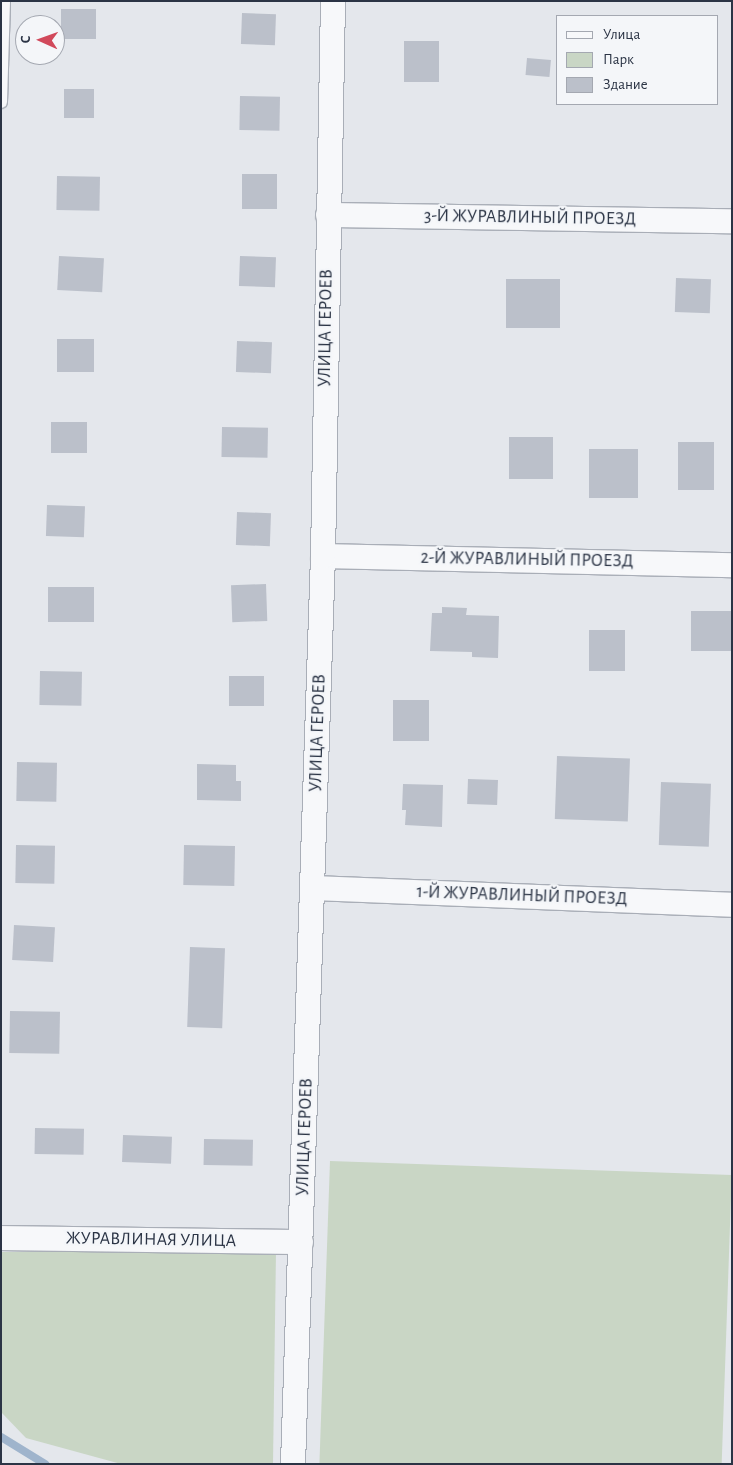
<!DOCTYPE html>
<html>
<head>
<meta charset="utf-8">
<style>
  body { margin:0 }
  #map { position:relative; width:733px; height:1465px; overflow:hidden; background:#e4e7ec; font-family:"Alegreya Sans",sans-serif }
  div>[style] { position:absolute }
  .green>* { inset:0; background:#c9d6c5; transform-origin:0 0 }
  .stream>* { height:8px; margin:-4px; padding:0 4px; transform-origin:4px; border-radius:4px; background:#9fb4cc }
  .building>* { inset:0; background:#bbc0ca; transform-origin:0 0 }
  .roads { filter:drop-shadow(1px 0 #a9aeb7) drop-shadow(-1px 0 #a9aeb7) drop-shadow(0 1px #a9aeb7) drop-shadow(0 -1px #a9aeb7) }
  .service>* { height:12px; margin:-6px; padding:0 6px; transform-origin:6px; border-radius:6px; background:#f7f8fa }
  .minor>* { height:24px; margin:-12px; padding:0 12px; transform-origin:12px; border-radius:12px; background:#f7f8fa }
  span { translate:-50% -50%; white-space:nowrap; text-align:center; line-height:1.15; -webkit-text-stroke:4.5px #f4f6f9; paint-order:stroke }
  .street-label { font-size:18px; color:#2b3445 }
  .frame { position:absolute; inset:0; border:2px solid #2b3445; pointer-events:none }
  .legend { position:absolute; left:556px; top:15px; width:162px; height:90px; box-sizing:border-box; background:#f4f6f9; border:1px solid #a4a8b1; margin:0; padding:6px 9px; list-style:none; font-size:15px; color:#2b3445 }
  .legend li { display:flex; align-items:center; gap:10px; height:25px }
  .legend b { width:25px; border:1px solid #a4a8b1 }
  .north { position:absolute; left:15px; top:15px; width:50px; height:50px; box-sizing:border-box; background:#f4f6f9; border:1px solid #a4a8b1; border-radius:50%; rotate:272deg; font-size:14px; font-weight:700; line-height:20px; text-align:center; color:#2b3445 }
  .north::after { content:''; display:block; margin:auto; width:18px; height:22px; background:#d1495b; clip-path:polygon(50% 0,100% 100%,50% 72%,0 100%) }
</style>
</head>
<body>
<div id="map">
  <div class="green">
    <i style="left:330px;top:1161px;width:402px;height:303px;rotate:2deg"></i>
    <i style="clip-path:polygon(276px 1251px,273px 1464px,121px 1464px,26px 1438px,1px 1412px,1px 1252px)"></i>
  </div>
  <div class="stream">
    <i style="left:1px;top:1437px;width:52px;rotate:31.5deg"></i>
  </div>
  <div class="building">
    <i style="left:61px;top:9px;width:35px;height:30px"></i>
    <i style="left:242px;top:13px;width:34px;height:31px;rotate:2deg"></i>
    <i style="left:439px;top:41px;width:41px;height:35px;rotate:90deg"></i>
    <i style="left:527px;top:58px;width:24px;height:17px;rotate:5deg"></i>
    <i style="left:64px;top:89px;width:30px;height:29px"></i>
    <i style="left:240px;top:96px;width:40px;height:34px;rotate:1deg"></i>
    <i style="left:242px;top:174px;width:35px;height:35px"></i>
    <i style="left:57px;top:176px;width:43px;height:34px;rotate:1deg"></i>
    <i style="left:59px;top:256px;width:45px;height:34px;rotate:3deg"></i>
    <i style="left:240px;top:256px;width:36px;height:30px;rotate:2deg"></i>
    <i style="left:676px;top:278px;width:35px;height:34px;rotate:2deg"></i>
    <i style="left:506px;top:279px;width:54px;height:49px"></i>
    <i style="left:57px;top:339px;width:37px;height:33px"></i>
    <i style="left:237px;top:341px;width:35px;height:31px;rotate:2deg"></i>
    <i style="left:51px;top:422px;width:36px;height:31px"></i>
    <i style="left:222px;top:427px;width:46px;height:30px;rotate:1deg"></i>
    <i style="left:509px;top:437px;width:44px;height:42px"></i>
    <i style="left:678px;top:442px;width:36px;height:48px"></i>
    <i style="left:638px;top:449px;width:49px;height:49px;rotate:90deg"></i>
    <i style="left:47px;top:505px;width:38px;height:31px;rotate:2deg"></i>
    <i style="left:237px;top:512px;width:34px;height:33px;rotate:2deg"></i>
    <i style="left:266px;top:584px;width:37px;height:35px;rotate:88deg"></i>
    <i style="left:48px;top:587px;width:46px;height:35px"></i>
    <i style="clip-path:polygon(442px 607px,467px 608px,466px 615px,499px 616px,498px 658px,472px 657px,472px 652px,430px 651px,432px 613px,442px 613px)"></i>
    <i style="left:691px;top:611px;width:41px;height:40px"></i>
    <i style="left:589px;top:630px;width:36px;height:41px"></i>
    <i style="left:40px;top:671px;width:42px;height:34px;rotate:1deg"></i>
    <i style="left:229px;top:676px;width:35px;height:30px"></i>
    <i style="left:429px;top:700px;width:41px;height:36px;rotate:90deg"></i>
    <i style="left:557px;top:756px;width:73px;height:63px;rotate:2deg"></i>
    <i style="left:17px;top:762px;width:40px;height:39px;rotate:1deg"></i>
    <i style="clip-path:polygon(197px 764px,236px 765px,236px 781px,241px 781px,241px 801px,197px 800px)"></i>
    <i style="left:468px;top:779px;width:30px;height:25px;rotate:2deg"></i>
    <i style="left:661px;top:782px;width:50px;height:63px;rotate:2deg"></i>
    <i style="clip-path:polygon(403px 784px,443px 785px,442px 827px,405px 825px,406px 810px,402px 810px)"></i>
    <i style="left:16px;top:845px;width:39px;height:38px;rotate:1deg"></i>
    <i style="left:184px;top:845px;width:51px;height:40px;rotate:1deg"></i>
    <i style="left:14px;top:925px;width:41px;height:35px;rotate:3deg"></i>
    <i style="left:190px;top:947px;width:35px;height:80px;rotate:2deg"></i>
    <i style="left:10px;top:1011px;width:50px;height:42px;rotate:1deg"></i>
    <i style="left:35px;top:1128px;width:49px;height:26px;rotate:1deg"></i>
    <i style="left:123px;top:1135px;width:49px;height:27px;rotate:2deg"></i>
    <i style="left:204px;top:1139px;width:49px;height:26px;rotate:1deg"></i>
  </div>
  <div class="roads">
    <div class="service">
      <i style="left:1px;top:102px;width:101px;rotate:-88.3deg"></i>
    </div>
    <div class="minor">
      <i style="left:328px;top:215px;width:404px;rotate:0.9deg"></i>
      <i style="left:323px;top:556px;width:409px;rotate:1.3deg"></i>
      <i style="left:313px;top:888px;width:419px;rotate:2.3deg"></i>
      <i style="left:1px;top:1238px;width:300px;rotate:0.8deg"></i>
      <i style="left:293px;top:1464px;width:908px;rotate:-88.11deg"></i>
      <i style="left:323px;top:556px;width:555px;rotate:-88.97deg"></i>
    </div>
  </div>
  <div class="street-label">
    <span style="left:530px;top:218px;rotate:1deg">3-Й ЖУРАВЛИНЫЙ ПРОЕЗД</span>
    <span style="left:326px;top:328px;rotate:-89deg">УЛИЦА ГЕРОЕВ</span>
    <span style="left:527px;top:560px;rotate:1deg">2-Й ЖУРАВЛИНЫЙ ПРОЕЗД</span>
    <span style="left:318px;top:733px;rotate:-88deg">УЛИЦА ГЕРОЕВ</span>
    <span style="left:522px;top:896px;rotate:2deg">1-Й ЖУРАВЛИНЫЙ ПРОЕЗД</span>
    <span style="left:305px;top:1137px;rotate:-88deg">УЛИЦА ГЕРОЕВ</span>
    <span style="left:151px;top:1240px;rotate:1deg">ЖУРАВЛИНАЯ УЛИЦА</span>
  </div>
  <div class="frame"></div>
  <ul class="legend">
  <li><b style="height:6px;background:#f7f8fa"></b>Улица</li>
  <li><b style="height:14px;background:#c9d6c5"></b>Парк</li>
  <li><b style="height:14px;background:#bbc0ca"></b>Здание</li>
  </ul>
  <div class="north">С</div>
</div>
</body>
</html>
